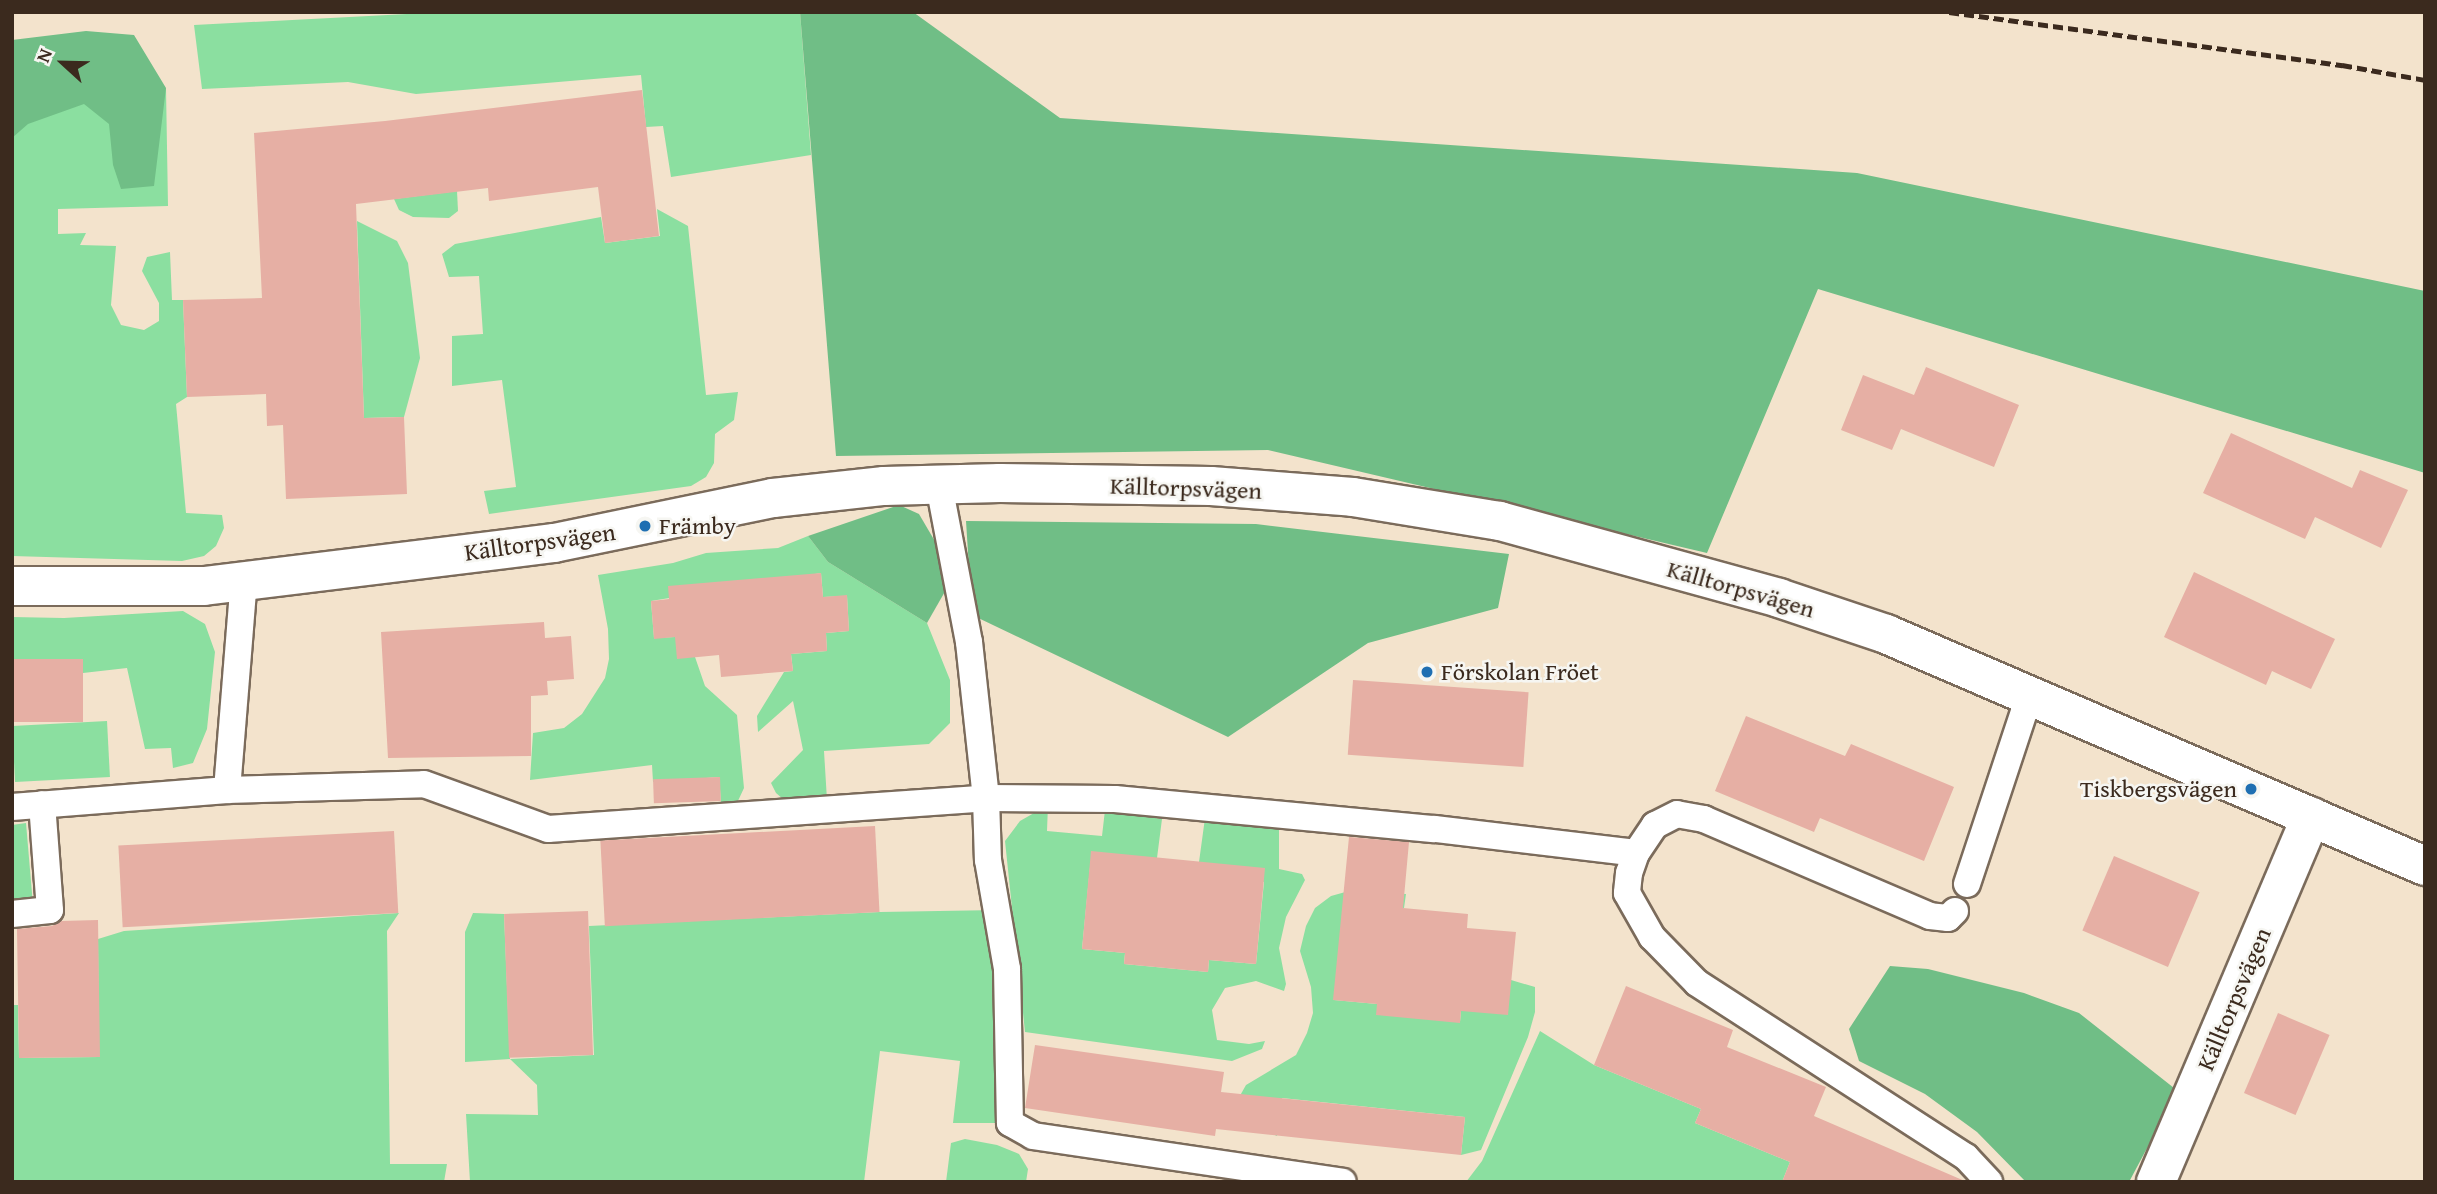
<!DOCTYPE html>
<html>
<head>
<meta charset="utf-8">
<style>
  body { margin:0 }
  #map { position:relative; width:2437px; height:1194px; overflow:hidden; background:#f3e3cc; font-family:"Gentium Book Plus",serif }
  div>[style] { position:absolute }
  .green>* { inset:0; background:#8bdfa0; transform-origin:0 0 }
  .forest>* { inset:0; background:#70be86 }
  .building>* { inset:0; background:#e6afa4; transform-origin:0 0 }
  .roads { filter:drop-shadow(2px 0 #7b6b5b) drop-shadow(-2px 0 #7b6b5b) drop-shadow(0 2px #7b6b5b) drop-shadow(0 -2px #7b6b5b) }
  .service>* { height:26px; margin:-13px; padding:0 13px; transform-origin:13px; border-radius:13px; background:#fff }
  .minor>* { height:38px; margin:-19px; padding:0 19px; transform-origin:19px; border-radius:19px; background:#fff }
  .rail>* { height:5px; margin-top:-2.5px; transform-origin:0; background:repeating-linear-gradient(90deg,#3b2a1e 0 10px,transparent 0 15px) }
  .dots>* { width:19px; height:19px; translate:-50% -50%; box-sizing:border-box; border:4px solid #f6f6f2; border-radius:50% }
  span { translate:-50% -50%; white-space:nowrap; text-align:center; line-height:1.15; -webkit-text-stroke:5px #f6f6f2; paint-order:stroke }
  .street-label { font-size:24px; color:#3b2a1e }
  .poi-label { font-size:24px; color:#3b2a1e }
  .left { translate:0 -50%; text-align:left }
  .right { translate:-100% -50%; text-align:right }
  .frame { position:absolute; inset:0; border:14px solid #3b2a1e; pointer-events:none }
  .north { position:absolute; left:28px; top:28px; width:70px; height:70px; -webkit-text-stroke:5px #f6f6f2; paint-order:stroke; rotate:292deg; font-size:19px; font-weight:700; line-height:28px; text-align:center; color:#3b2a1e }
  .north::after { content:''; display:block; margin:auto; width:24px; height:32px; background:#3b2a1e; clip-path:polygon(50% 0,100% 100%,50% 72%,0 100%) }
</style>
</head>
<body>
<div id="map">
  <div class="green">
    <i style="clip-path:polygon(445px 12px,800px 12px,811px 155px,671px 177px,663px 126px,646px 127px,641px 75px,416px 94px,348px 82px,202px 89px,194px 25px)"></i>
    <i style="clip-path:polygon(12px 55px,166px 88px,168px 206px,58px 209px,58px 234px,86px 233px,80px 245px,116px 246px,111px 305px,121px 325px,144px 330px,159px 321px,159px 303px,142px 271px,147px 257px,170px 252px,172px 300px,183px 300px,187px 397px,176px 404px,186px 513px,222px 515px,224px 528px,216px 546px,204px 556px,182px 561px,12px 556px)"></i>
    <i style="clip-path:polygon(457px 191px,458px 211px,449px 218px,413px 217px,399px 210px,394px 199px)"></i>
    <i style="clip-path:polygon(657px 209px,688px 226px,706px 395px,738px 392px,734px 420px,715px 434px,714px 463px,706px 477px,691px 486px,489px 514px,484px 491px,516px 487px,502px 380px,452px 386px,452px 336px,483px 334px,479px 276px,449px 277px,442px 254px,455px 244px,601px 217px,605px 243px,660px 236px)"></i>
    <i style="clip-path:polygon(357px 221px,397px 241px,408px 263px,420px 358px,404px 417px,364px 418px)"></i>
    <i style="clip-path:polygon(808px 536px,828px 562px,927px 623px,950px 680px,950px 723px,929px 744px,824px 751px,827px 800px,783px 799px,776px 793px,771px 783px,803px 750px,793px 701px,758px 732px,757px 716px,784px 672px,793px 671px,791px 654px,827px 651px,826px 633px,849px 631px,847px 596px,823px 597px,821px 573px,651px 601px,654px 638px,675px 637px,695px 657px,705px 686px,737px 715px,744px 788px,737px 803px,721px 802px,719px 777px,653px 782px,652px 765px,530px 780px,533px 733px,564px 728px,582px 714px,605px 678px,609px 659px,608px 629px,598px 575px,673px 563px,706px 553px,778px 548px)"></i>
    <i style="clip-path:polygon(183px 611px,205px 624px,215px 652px,207px 729px,193px 763px,173px 768px,171px 748px,145px 749px,127px 668px,83px 673px,12px 660px,12px 617px,64px 618px)"></i>
    <i style="left:107px;top:721px;width:56px;height:95px;rotate:87deg"></i>
    <i style="clip-path:polygon(1048px 805px,1047px 831px,1102px 836px,1105px 810px,1162px 819px,1157px 858px,1090px 867px,1082px 949px,1125px 953px,1124px 964px,1208px 972px,1209px 960px,1256px 964px,1264px 882px,1199px 862px,1205px 818px,1279px 825px,1279px 869px,1302px 874px,1305px 880px,1286px 917px,1279px 948px,1286px 984px,1284px 991px,1256px 981px,1225px 988px,1212px 1010px,1217px 1040px,1249px 1044px,1265px 1041px,1262px 1049px,1232px 1061px,1025px 1032px,1005px 841px,1020px 821px)"></i>
    <i style="clip-path:polygon(26px 823px,33px 905px,12px 906px,12px 825px)"></i>
    <i style="clip-path:polygon(1349px 891px,1406px 894px,1404px 908px,1393px 907px,1334px 1000px,1377px 1004px,1460px 1022px,1461px 1011px,1511px 980px,1535px 987px,1535px 1012px,1528px 1037px,1481px 1150px,1461px 1155px,1465px 1117px,1282px 1098px,1277px 1136px,1237px 1117px,1237px 1101px,1246px 1085px,1296px 1055px,1307px 1033px,1313px 1013px,1311px 987px,1300px 951px,1306px 926px,1315px 908px,1331px 896px)"></i>
    <i style="clip-path:polygon(998px 910px,1010px 1123px,953px 1123px,960px 1061px,880px 1051px,864px 1182px,470px 1182px,466px 1114px,538px 1115px,537px 1085px,510px 1059px,465px 1062px,465px 932px,473px 913px,504px 914px,510px 1059px,594px 1055px,589px 926px,880px 912px)"></i>
    <i style="clip-path:polygon(399px 913px,387px 931px,390px 1164px,447px 1164px,444px 1182px,12px 1182px,12px 1005px,18px 1005px,19px 1058px,99px 1057px,98px 939px,124px 931px)"></i>
    <i style="clip-path:polygon(1540px 1031px,1594px 1065px,1701px 1109px,1695px 1123px,1790px 1162px,1782px 1182px,1466px 1182px,1482px 1161px)"></i>
    <i style="clip-path:polygon(965px 1139px,997px 1145px,1019px 1154px,1028px 1169px,1026px 1182px,946px 1182px,951px 1143px)"></i>
  </div>
  <div class="forest">
    <i style="clip-path:polygon(800px 12px,913px 12px,1060px 118px,1857px 173px,2425px 291px,2425px 473px,1818px 289px,1707px 553px,1268px 450px,836px 456px)"></i>
    <i style="clip-path:polygon(86px 31px,134px 35px,166px 88px,154px 186px,121px 189px,113px 165px,109px 124px,84px 104px,28px 124px,12px 138px,12px 40px)"></i>
    <i style="clip-path:polygon(899px 505px,919px 514px,943px 555px,947px 588px,927px 623px,828px 562px,808px 536px)"></i>
    <i style="clip-path:polygon(966px 521px,1256px 524px,1509px 554px,1498px 608px,1368px 643px,1228px 737px,972px 615px)"></i>
    <i style="clip-path:polygon(1890px 966px,1928px 969px,2024px 993px,2079px 1013px,2174px 1088px,2170px 1105px,2129px 1182px,2026px 1182px,1977px 1132px,1925px 1094px,1859px 1061px,1849px 1029px)"></i>
  </div>
  <div class="building">
    <i style="clip-path:polygon(642px 90px,659px 236px,605px 243px,598px 187px,489px 201px,488px 188px,356px 204px,364px 418px,404px 417px,407px 494px,286px 499px,283px 425px,267px 426px,266px 394px,187px 397px,183px 300px,262px 298px,254px 133px,385px 121px)"></i>
    <i style="clip-path:polygon(1926px 367px,2019px 405px,1994px 467px,1901px 429px,1892px 450px,1841px 430px,1863px 375px,1914px 395px)"></i>
    <i style="clip-path:polygon(2231px 433px,2352px 488px,2360px 470px,2408px 490px,2381px 548px,2315px 517px,2305px 539px,2203px 493px)"></i>
    <i style="clip-path:polygon(2194px 572px,2335px 639px,2311px 689px,2272px 671px,2266px 685px,2164px 637px)"></i>
    <i style="clip-path:polygon(821px 573px,823px 597px,847px 595px,849px 631px,826px 633px,827px 651px,791px 654px,793px 671px,721px 677px,719px 655px,677px 659px,675px 637px,654px 639px,651px 601px,669px 599px,668px 586px)"></i>
    <i style="clip-path:polygon(544px 622px,545px 638px,571px 636px,574px 679px,547px 681px,548px 695px,531px 696px,531px 756px,388px 758px,381px 632px)"></i>
    <i style="left:83px;top:659px;width:63px;height:71px;rotate:90deg"></i>
    <i style="left:1353px;top:680px;width:176px;height:75px;rotate:4deg"></i>
    <i style="clip-path:polygon(1746px 716px,1845px 756px,1851px 744px,1954px 787px,1924px 861px,1820px 818px,1814px 832px,1715px 791px)"></i>
    <i style="left:720px;top:777px;width:24px;height:67px;rotate:88deg"></i>
    <i style="left:875px;top:826px;width:86px;height:275px;rotate:87deg"></i>
    <i style="left:394px;top:831px;width:82px;height:276px;rotate:87deg"></i>
    <i style="clip-path:polygon(1349px 837px,1409px 842px,1403px 908px,1468px 914px,1467px 928px,1516px 932px,1508px 1015px,1461px 1011px,1460px 1023px,1376px 1015px,1377px 1004px,1333px 1000px)"></i>
    <i style="clip-path:polygon(1091px 851px,1265px 868px,1256px 964px,1209px 960px,1208px 972px,1124px 964px,1125px 953px,1082px 949px)"></i>
    <i style="left:2114px;top:856px;width:93px;height:81px;rotate:23deg"></i>
    <i style="left:588px;top:911px;width:144px;height:84px;rotate:88deg"></i>
    <i style="clip-path:polygon(98px 920px,100px 1057px,19px 1058px,17px 929px,52px 926px,61px 921px)"></i>
    <i style="clip-path:polygon(1626px 986px,1733px 1030px,1727px 1047px,1826px 1087px,1814px 1116px,1967px 1182px,1782px 1182px,1790px 1162px,1695px 1123px,1701px 1109px,1594px 1065px)"></i>
    <i style="left:2278px;top:1013px;width:56px;height:87px;rotate:23deg"></i>
    <i style="clip-path:polygon(1035px 1045px,1224px 1072px,1221px 1092px,1465px 1117px,1461px 1155px,1216px 1129px,1215px 1136px,1025px 1108px)"></i>
  </div>
  <div class="roads">
    <div class="service">
      <i style="left:939px;top:485px;width:160px;rotate:79.2deg"></i>
      <i style="left:969px;top:642px;width:157px;rotate:83.8deg"></i>
      <i style="left:986px;top:798px;width:62px;rotate:88.2deg"></i>
      <i style="left:988px;top:860px;width:111px;rotate:80.1deg"></i>
      <i style="left:1007px;top:969px;width:154px;rotate:88.9deg"></i>
      <i style="left:1010px;top:1123px;width:26px;rotate:29deg"></i>
      <i style="left:1033px;top:1136px;width:313px;rotate:8.4deg"></i>
      <i style="left:227px;top:790px;width:211px;rotate:-85.4deg"></i>
      <i style="left:12px;top:807px;width:216px;rotate:-4.5deg"></i>
      <i style="left:227px;top:790px;width:197px;rotate:-1.7deg"></i>
      <i style="left:424px;top:784px;width:132px;rotate:19.9deg"></i>
      <i style="left:548px;top:829px;width:439px;rotate:-4deg"></i>
      <i style="left:986px;top:798px;width:129px;rotate:0.4deg"></i>
      <i style="left:1115px;top:799px;width:321px;rotate:5.4deg"></i>
      <i style="left:1435px;top:829px;width:202px;rotate:6.8deg"></i>
      <i style="left:1967px;top:884px;width:200px;rotate:-71.7deg"></i>
      <i style="left:1955px;top:911px;width:10px;rotate:135deg"></i>
      <i style="left:1948px;top:918px;width:18px;rotate:-174deg"></i>
      <i style="left:1930px;top:916px;width:246px;rotate:-156.8deg"></i>
      <i style="left:1704px;top:819px;width:27px;rotate:-170deg"></i>
      <i style="left:1677px;top:814px;width:25px;rotate:153deg"></i>
      <i style="left:1655px;top:825px;width:34px;rotate:124deg"></i>
      <i style="left:1636px;top:853px;width:21px;rotate:109deg"></i>
      <i style="left:1629px;top:873px;width:20px;rotate:96deg"></i>
      <i style="left:1627px;top:893px;width:51px;rotate:60.4deg"></i>
      <i style="left:1652px;top:937px;width:64px;rotate:45.6deg"></i>
      <i style="left:1697px;top:983px;width:320px;rotate:32.9deg"></i>
      <i style="left:1966px;top:1157px;width:34px;rotate:47deg"></i>
      <i style="left:12px;top:914px;width:38px;rotate:-6deg"></i>
      <i style="left:50px;top:910px;width:106px;rotate:-94.3deg"></i>
    </div>
    <div class="minor">
      <i style="left:12px;top:586px;width:192px"></i>
      <i style="left:204px;top:586px;width:353px;rotate:-7deg"></i>
      <i style="left:554px;top:543px;width:224px;rotate:-11.6deg"></i>
      <i style="left:773px;top:498px;width:112px;rotate:-6.2deg"></i>
      <i style="left:884px;top:486px;width:116px;rotate:-1.5deg"></i>
      <i style="left:1000px;top:483px;width:211px;rotate:0.8deg"></i>
      <i style="left:1211px;top:486px;width:142px;rotate:4.4deg"></i>
      <i style="left:1353px;top:497px;width:149px;rotate:9.3deg"></i>
      <i style="left:1500px;top:521px;width:289px;rotate:15.4deg"></i>
      <i style="left:1779px;top:598px;width:113px;rotate:18.6deg"></i>
      <i style="left:1886px;top:634px;width:587px;rotate:23.29deg"></i>
      <i style="left:2156px;top:1182px;width:397px;rotate:-67deg"></i>
    </div>
  </div>
  <div class="rail">
    <i style="left:1949px;top:12px;width:397px;rotate:7.7deg"></i>
    <i style="left:2342px;top:65px;width:84px;rotate:10.2deg"></i>
  </div>
  <div class="dots">
    <i style="left:645px;top:526px;background:#1f6fb2"></i>
    <i style="left:1427px;top:672px;background:#1f6fb2"></i>
    <i style="left:2251px;top:789px;background:#1f6fb2"></i>
  </div>
  <div class="street-label">
    <span style="left:1186px;top:488px;rotate:2deg">Källtorpsvägen</span>
    <span style="left:540px;top:542px;rotate:-8deg">Källtorpsvägen</span>
    <span style="left:1741px;top:589px;rotate:16deg">Källtorpsvägen</span>
    <span style="left:2234px;top:999px;rotate:-67deg">Källtorpsvägen</span>
  </div>
  <div class="poi-label">
    <span class="left" style="left:659px;top:526px">Främby</span>
    <span class="left" style="left:1441px;top:672px">Förskolan Fröet</span>
    <span class="right" style="left:2237px;top:789px">Tiskbergsvägen</span>
  </div>
  <div class="frame"></div>
  <div class="north">N</div>
</div>
</body>
</html>
